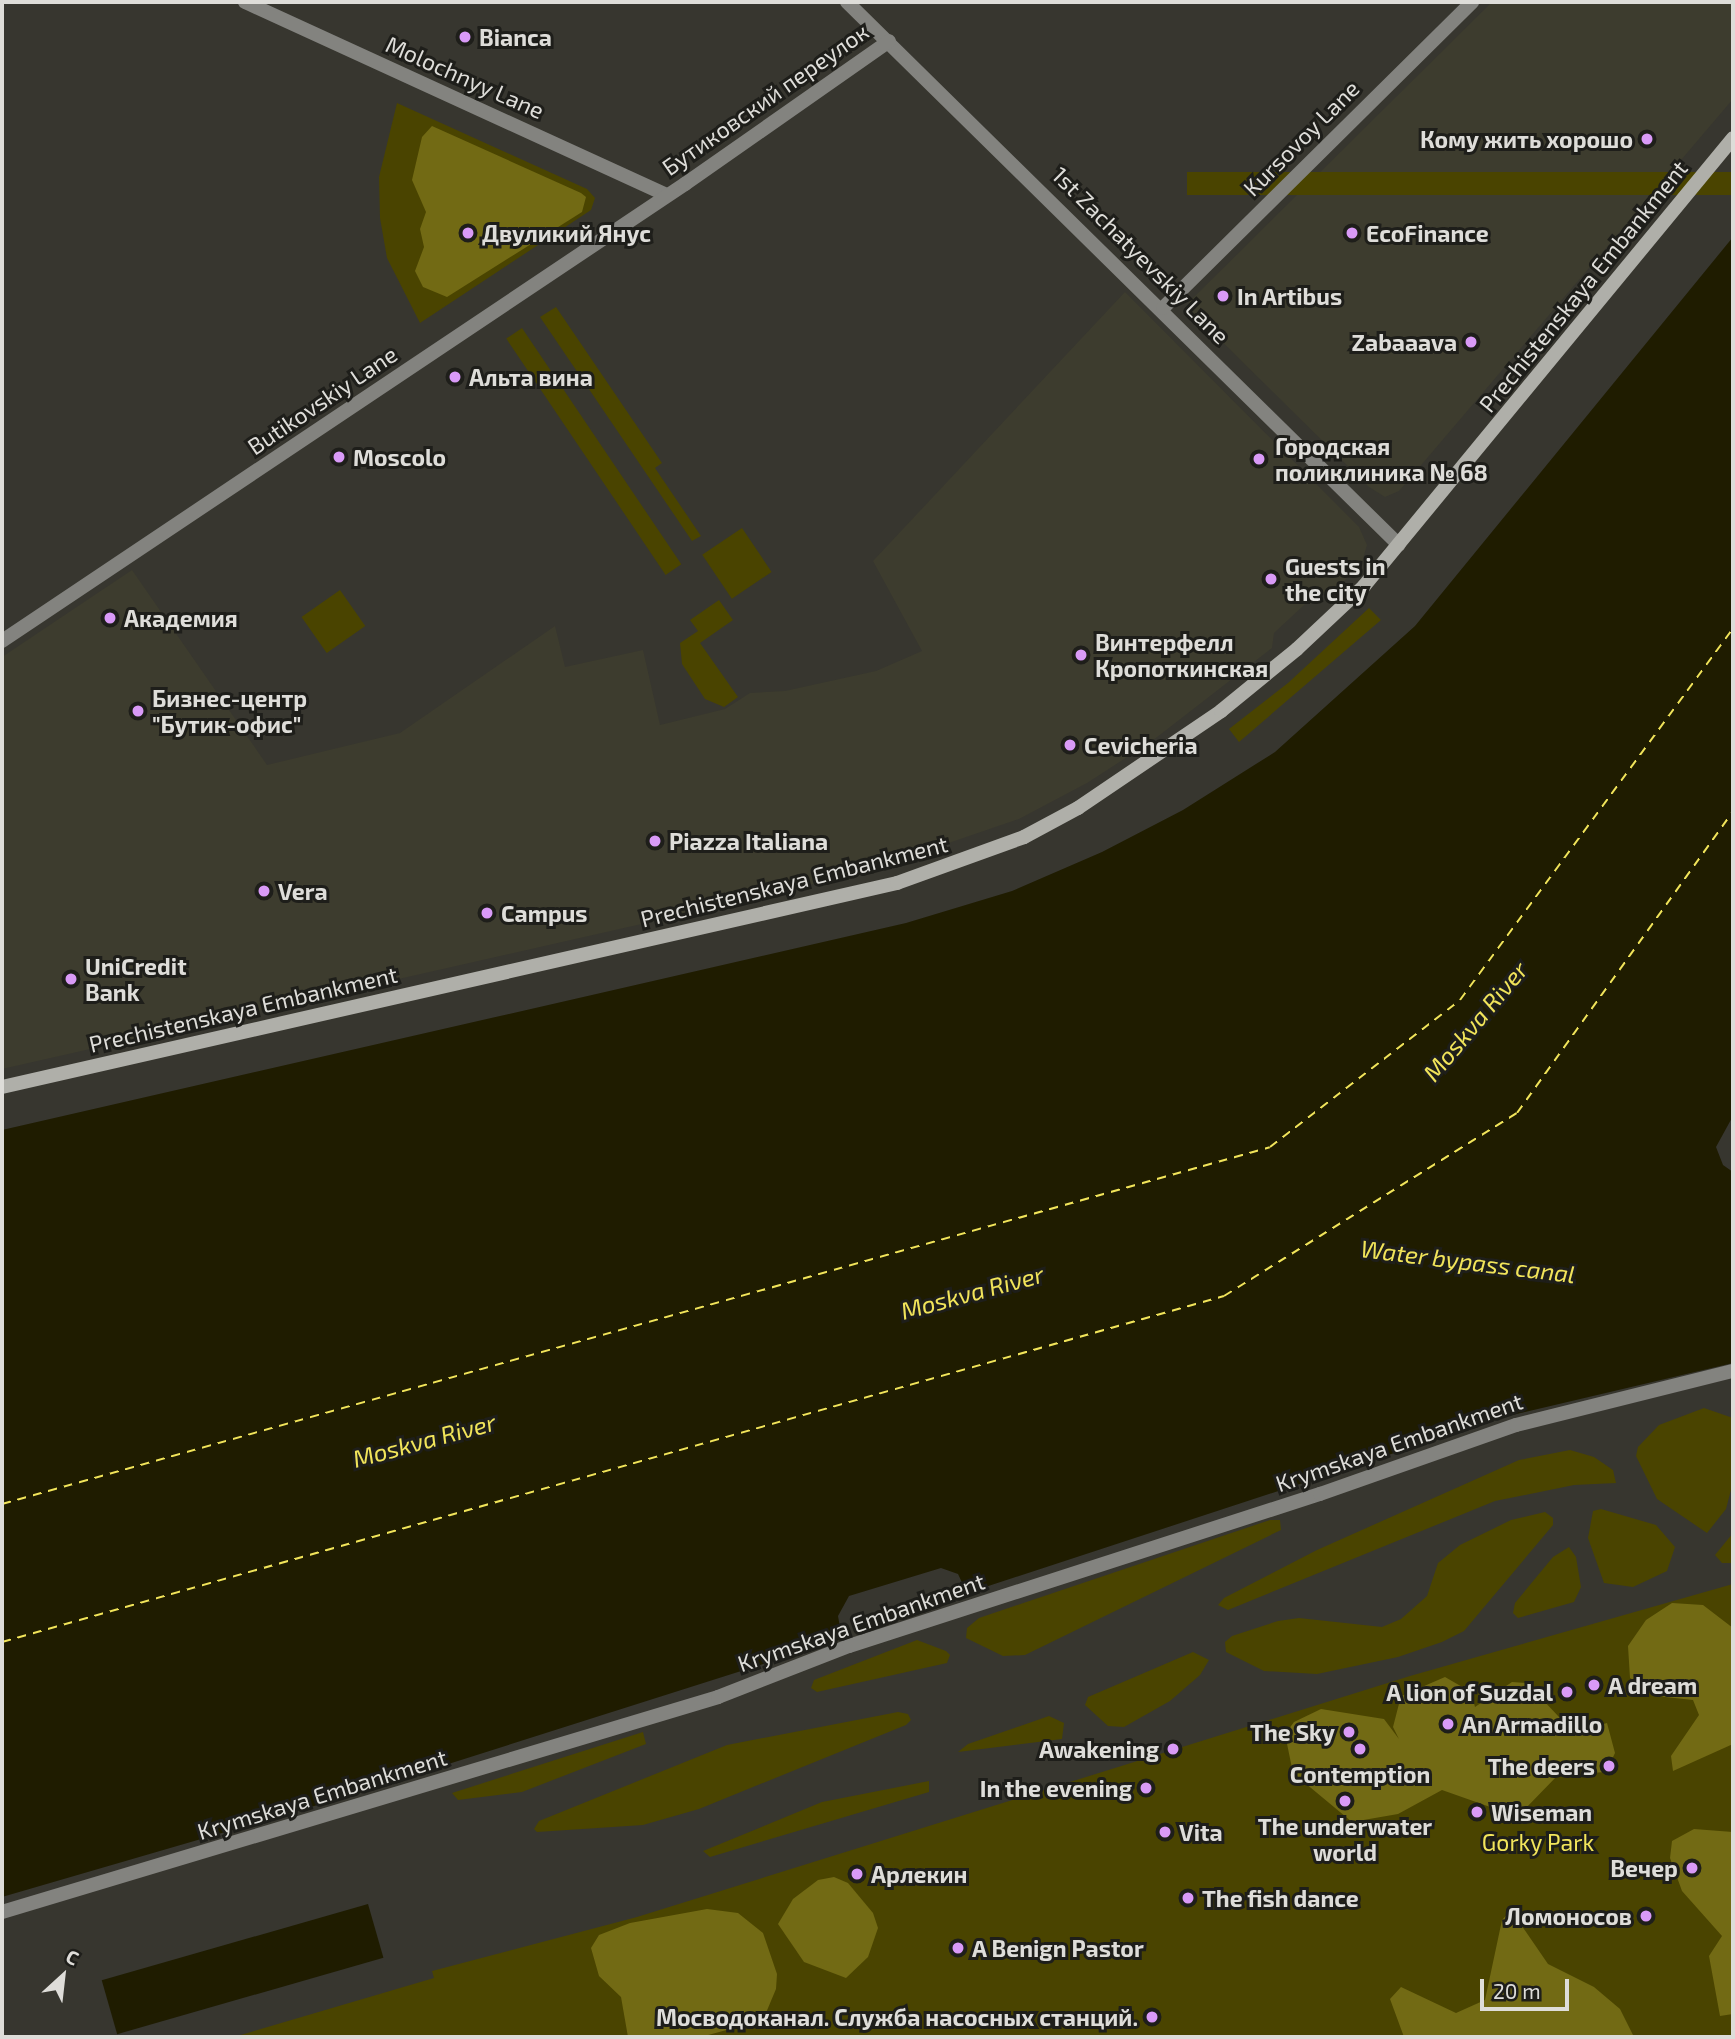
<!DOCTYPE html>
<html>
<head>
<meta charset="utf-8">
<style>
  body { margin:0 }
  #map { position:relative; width:1735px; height:2039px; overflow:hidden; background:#37362f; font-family:"Exo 2",sans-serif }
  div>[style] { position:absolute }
  .built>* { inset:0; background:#3d3c2e }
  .green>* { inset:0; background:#4a4400; transform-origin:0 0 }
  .forest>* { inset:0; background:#726a14 }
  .water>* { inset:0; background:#1f1c00; transform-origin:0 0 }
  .ferry>* { height:2px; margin-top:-1px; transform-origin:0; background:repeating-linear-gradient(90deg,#f1e45a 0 9px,transparent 0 16px) }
  .street>* { height:14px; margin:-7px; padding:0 7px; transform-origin:7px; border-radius:7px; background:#83837f }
  .secondary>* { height:14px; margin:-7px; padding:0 7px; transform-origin:7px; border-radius:7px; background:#afafa9 }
  .dots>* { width:19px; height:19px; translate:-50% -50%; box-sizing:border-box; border:4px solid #1e1e1a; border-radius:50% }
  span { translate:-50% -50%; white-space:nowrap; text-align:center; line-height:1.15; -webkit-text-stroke:6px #1e1e1a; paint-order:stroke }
  .poi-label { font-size:23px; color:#deddd9; font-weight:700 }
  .left { translate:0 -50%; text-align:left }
  .right { translate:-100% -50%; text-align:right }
  .street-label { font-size:23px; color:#deddd9 }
  .park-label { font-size:23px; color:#f2e55b }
  .water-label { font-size:24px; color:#f1e45a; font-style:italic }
  .frame { position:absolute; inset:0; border:4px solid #deddd9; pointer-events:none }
  .north { position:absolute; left:28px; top:1941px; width:70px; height:70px; -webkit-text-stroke:5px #1e1e1a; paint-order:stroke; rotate:27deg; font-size:19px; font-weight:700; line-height:28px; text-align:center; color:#deddd9 }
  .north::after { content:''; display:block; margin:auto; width:24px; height:32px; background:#deddd9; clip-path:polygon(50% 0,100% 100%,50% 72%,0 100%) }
  .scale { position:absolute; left:1480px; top:1979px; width:89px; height:32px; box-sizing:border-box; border:4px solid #deddd9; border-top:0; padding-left:9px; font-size:21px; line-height:24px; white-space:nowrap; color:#deddd9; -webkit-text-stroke:5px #1e1e1a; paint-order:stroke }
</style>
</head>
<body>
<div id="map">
  <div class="built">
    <i style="clip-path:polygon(1492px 2px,1733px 2px,1733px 99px,1399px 491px,1385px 497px,1369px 487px,1190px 310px,1189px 302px)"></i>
    <i style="clip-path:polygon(1125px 292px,1359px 527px,1367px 545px,1362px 562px,1332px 594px,1316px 594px,1274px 633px,1272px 648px,1152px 741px,1087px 783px,1019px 819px,899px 860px,791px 890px,2px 1069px,2px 657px,132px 570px,267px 765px,400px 733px,555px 626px,565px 667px,643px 650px,660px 725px,725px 709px,750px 693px,785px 691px,876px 671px,922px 651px,873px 561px)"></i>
  </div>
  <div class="green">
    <i style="clip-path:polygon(397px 103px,587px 189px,595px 198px,591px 210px,420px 323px,387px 258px,380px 218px,379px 177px)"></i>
    <i style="left:1733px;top:172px;width:23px;height:546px;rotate:90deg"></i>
    <i style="clip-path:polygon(556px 307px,662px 463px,655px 468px,701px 536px,692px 541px,540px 317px)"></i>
    <i style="left:522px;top:328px;width:285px;height:19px;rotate:56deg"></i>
    <i style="left:742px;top:528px;width:53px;height:48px;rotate:56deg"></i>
    <i style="left:340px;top:590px;width:44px;height:47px;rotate:55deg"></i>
    <i style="clip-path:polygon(719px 600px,733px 620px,700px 643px,738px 697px,724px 707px,705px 699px,682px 664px,680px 643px,698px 631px,690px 620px)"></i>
    <i style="clip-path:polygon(1369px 608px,1381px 620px,1239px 742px,1229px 729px,1288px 683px)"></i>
    <i style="clip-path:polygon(1704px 1408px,1733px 1418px,1733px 1482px,1726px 1509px,1707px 1533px,1657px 1499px,1636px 1456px,1638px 1447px,1659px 1425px)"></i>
    <i style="clip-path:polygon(1570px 1450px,1594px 1457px,1613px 1470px,1616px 1483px,1574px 1485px,1495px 1501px,1228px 1610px,1218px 1605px,1224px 1598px,1317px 1550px,1519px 1460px)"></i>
    <i style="clip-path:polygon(1601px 1509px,1656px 1525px,1675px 1547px,1667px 1571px,1633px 1587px,1604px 1583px,1588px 1538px,1593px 1511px)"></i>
    <i style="clip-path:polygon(1545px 1512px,1553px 1518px,1553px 1525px,1464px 1631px,1442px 1642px,1398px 1657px,1317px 1674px,1264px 1671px,1226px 1652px,1225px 1642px,1232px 1636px,1278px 1621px,1299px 1618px,1382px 1627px,1401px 1619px,1427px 1596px,1438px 1563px,1460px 1545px,1511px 1520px)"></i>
    <i style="clip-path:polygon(1270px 1520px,1280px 1520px,1281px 1530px,1025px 1655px,1003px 1656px,966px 1638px,967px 1628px,979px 1618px)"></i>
    <i style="clip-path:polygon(1733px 1533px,1733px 1563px,1722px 1563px,1715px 1555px)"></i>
    <i style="clip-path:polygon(1569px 1547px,1576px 1557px,1581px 1587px,1574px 1602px,1518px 1618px,1513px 1613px,1515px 1603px,1553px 1557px)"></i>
    <i style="clip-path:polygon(1733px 1584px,1733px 2037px,234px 2037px,434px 1978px,432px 1971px,637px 1917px,1410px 1676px)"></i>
    <i style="clip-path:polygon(917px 1640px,946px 1651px,950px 1655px,947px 1663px,817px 1692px,811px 1688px,814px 1680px)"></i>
    <i style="clip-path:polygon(1193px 1652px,1209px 1660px,1200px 1675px,1170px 1701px,1124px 1727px,1108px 1726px,1085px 1705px,1088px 1697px)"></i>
    <i style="clip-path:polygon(898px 1712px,908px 1714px,911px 1720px,906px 1725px,699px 1809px,643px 1825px,537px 1832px,534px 1829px,539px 1821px,727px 1745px)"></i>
    <i style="clip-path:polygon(1049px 1716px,1064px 1723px,1062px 1739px,958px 1752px,968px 1744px)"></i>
    <i style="clip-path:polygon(643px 1732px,646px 1744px,522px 1792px,458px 1800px,452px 1793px)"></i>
    <i style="clip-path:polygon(929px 1781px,929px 1792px,710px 1857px,703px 1851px,822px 1802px)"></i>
  </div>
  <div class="forest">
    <i style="clip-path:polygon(432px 126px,581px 193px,586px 197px,582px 212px,447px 297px,423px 287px,415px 271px,424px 247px,420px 229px,426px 212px,412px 180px,422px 137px)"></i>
    <i style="clip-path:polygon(1672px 1603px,1703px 1605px,1733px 1628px,1733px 1744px,1673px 1771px,1671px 1756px,1699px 1715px,1693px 1700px,1656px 1696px,1630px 1678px,1628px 1646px,1646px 1620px)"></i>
    <i style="clip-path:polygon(1445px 1677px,1471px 1692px,1475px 1707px,1512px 1682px,1527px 1683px,1559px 1717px,1586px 1729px,1607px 1723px,1615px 1753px,1606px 1772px,1558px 1775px,1525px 1809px,1493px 1808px,1442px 1790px,1398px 1814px,1352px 1822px,1293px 1773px,1285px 1734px,1294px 1722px,1321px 1709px,1384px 1719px,1399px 1739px,1393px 1727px,1401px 1696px)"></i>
    <i style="clip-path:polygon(1694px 1829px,1733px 1832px,1733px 2014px,1720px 2016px,1709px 1956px,1722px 1936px,1682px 1891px,1670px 1858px,1672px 1841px)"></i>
    <i style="clip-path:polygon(834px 1877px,848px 1883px,873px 1913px,878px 1928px,868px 1957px,846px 1978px,804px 1962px,778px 1924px,793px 1899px,818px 1880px)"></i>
    <i style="clip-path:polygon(707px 1909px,738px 1913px,763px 1933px,777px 1974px,776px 1989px,763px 2020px,701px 2037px,628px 2037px,621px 1997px,599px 1976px,591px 1948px,599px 1935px,630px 1923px)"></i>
    <i style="clip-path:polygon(1511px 1910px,1548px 1964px,1594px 1987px,1620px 2009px,1634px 2037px,1404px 2037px,1390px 1999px,1401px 1987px,1456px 2013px,1485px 2000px,1502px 1920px)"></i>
  </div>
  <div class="water">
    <i style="clip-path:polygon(1733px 237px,1733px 1116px,1716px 1147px,1723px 1165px,1733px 1172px,1733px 1363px,1504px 1417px,967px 1593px,958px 1574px,941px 1568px,849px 1596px,838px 1616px,842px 1639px,338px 1799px,2px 1897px,2px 1130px,906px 923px,1012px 891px,1102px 852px,1183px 810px,1275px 752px,1415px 626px)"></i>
    <i style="left:368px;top:1904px;width:56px;height:277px;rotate:74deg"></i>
  </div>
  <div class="ferry">
    <i style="left:2px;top:1504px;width:1317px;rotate:-15.72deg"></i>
    <i style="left:1270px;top:1147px;width:240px;rotate:-37.7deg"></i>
    <i style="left:1460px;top:1000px;width:461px;rotate:-53.7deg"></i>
    <i style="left:2px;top:1642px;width:1270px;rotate:-15.81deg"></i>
    <i style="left:1224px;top:1296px;width:345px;rotate:-32deg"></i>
    <i style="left:1517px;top:1113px;width:371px;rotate:-54.4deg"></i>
  </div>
  <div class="street">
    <i style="left:245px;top:2px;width:464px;rotate:24.6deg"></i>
    <i style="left:847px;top:2px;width:774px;rotate:44.53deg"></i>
    <i style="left:1163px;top:308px;width:435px;rotate:-44.7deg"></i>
    <i style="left:2px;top:641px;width:822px;rotate:-33.79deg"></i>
    <i style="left:685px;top:184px;width:249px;rotate:-35deg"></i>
    <i style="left:2px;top:1912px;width:748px;rotate:-16.71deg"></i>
    <i style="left:718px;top:1697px;width:141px;rotate:-21.3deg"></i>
    <i style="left:849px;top:1646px;width:495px;rotate:-17.9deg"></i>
    <i style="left:1320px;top:1494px;width:208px;rotate:-19.4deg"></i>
    <i style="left:1516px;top:1425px;width:224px;rotate:-14deg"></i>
  </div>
  <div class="secondary">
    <i style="left:2px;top:1087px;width:918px;rotate:-12.84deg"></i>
    <i style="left:897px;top:883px;width:135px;rotate:-19.9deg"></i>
    <i style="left:1024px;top:837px;width:61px;rotate:-28.2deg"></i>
    <i style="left:1078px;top:808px;width:173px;rotate:-34.1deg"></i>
    <i style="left:1221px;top:711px;width:98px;rotate:-39.2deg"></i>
    <i style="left:1297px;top:649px;width:92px;rotate:-43.2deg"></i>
    <i style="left:1364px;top:586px;width:580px;rotate:-50.52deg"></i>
  </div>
  <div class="dots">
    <i style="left:465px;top:37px;background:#d99af7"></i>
    <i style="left:1647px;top:139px;background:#d99af7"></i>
    <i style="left:468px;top:233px;background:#d99af7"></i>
    <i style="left:1352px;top:233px;background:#d99af7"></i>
    <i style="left:1223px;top:296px;background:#d99af7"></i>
    <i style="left:1471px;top:342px;background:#d99af7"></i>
    <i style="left:455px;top:377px;background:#d99af7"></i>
    <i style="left:339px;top:457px;background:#d99af7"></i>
    <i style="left:1259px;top:459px;background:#d99af7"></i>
    <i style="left:1271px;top:579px;background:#d99af7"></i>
    <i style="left:110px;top:618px;background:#d99af7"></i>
    <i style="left:1081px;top:655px;background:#d99af7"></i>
    <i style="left:138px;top:711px;background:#d99af7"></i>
    <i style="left:1070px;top:745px;background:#d99af7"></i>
    <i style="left:655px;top:841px;background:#d99af7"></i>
    <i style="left:264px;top:891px;background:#d99af7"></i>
    <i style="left:487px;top:913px;background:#d99af7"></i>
    <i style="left:71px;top:979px;background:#d99af7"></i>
    <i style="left:1594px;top:1685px;background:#d99af7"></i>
    <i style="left:1567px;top:1692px;background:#d99af7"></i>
    <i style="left:1448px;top:1724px;background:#d99af7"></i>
    <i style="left:1349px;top:1732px;background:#d99af7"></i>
    <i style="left:1173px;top:1749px;background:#d99af7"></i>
    <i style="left:1360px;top:1749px;background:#d99af7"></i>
    <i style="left:1609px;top:1766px;background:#d99af7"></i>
    <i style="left:1146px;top:1788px;background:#d99af7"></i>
    <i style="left:1345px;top:1801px;background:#d99af7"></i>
    <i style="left:1477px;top:1812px;background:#d99af7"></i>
    <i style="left:1165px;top:1832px;background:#d99af7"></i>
    <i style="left:1692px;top:1868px;background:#d99af7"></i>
    <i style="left:857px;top:1874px;background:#d99af7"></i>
    <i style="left:1188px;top:1898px;background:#d99af7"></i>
    <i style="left:1646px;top:1916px;background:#d99af7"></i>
    <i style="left:958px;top:1948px;background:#d99af7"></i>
    <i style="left:1152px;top:2017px;background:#d99af7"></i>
  </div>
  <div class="poi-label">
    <span class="left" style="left:479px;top:37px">Bianca</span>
    <span class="right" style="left:1633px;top:139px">Кому жить хорошо</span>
    <span class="left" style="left:482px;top:233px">Двуликий Янус</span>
    <span class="left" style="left:1366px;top:233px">EcoFinance</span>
    <span class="left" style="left:1237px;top:296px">In Artibus</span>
    <span class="right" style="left:1457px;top:342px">Zabaaava</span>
    <span class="left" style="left:469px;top:377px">Альта вина</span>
    <span class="left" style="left:1275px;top:459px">Городская<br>поликлиника № 68</span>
    <span class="left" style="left:353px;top:457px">Moscolo</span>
    <span class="left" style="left:1285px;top:579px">Guests in<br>thе city</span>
    <span class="left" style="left:124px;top:618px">Академия</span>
    <span class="left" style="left:1095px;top:655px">Винтерфелл<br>Кропоткинская</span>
    <span class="left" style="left:152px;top:711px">Бизнес-центр<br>"Бутик-офис"</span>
    <span class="left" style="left:1084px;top:745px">Cevicheria</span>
    <span class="left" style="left:669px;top:841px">Piazza Italiana</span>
    <span class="left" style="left:278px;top:891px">Vera</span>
    <span class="left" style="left:501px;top:913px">Campus</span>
    <span class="left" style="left:85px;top:979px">UniCredit<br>Bank</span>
    <span class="left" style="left:1608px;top:1685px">A dream</span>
    <span class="right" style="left:1553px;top:1692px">A lion of Suzdal</span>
    <span class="left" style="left:1462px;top:1724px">An Armadillo</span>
    <span class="right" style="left:1335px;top:1732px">The Sky</span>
    <span class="right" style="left:1159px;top:1749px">Awakening</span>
    <span class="right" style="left:1595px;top:1766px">The deers</span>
    <span style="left:1360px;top:1774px">Contemption</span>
    <span class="right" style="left:1132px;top:1788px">In the evening</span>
    <span class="left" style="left:1491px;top:1812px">Wiseman</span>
    <span style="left:1345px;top:1839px">The underwater<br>world</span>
    <span class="left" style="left:1179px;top:1832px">Vita</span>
    <span class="right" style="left:1678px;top:1868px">Вечер</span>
    <span class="left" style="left:871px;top:1874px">Арлекин</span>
    <span class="left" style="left:1202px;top:1898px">The fish dance</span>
    <span class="right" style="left:1632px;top:1916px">Ломоносов</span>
    <span class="left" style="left:972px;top:1948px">A Benign Pastor</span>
    <span class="right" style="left:1138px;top:2017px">Мосводоканал. Служба насосных станций.</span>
  </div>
  <div class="street-label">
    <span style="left:465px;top:77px;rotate:24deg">Molochnyy Lane</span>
    <span style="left:765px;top:99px;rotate:-35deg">Бутиковский переулок</span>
    <span style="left:1301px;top:138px;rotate:-45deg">Kursovoy Lane</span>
    <span style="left:1141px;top:255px;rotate:45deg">1st Zachatyevskiy Lane</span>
    <span style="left:1583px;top:286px;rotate:-51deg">Prechistenskaya Embankment</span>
    <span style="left:322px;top:400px;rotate:-34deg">Butikovskiy Lane</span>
    <span style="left:794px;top:881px;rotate:-14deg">Prechistenskaya Embankment</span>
    <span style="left:243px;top:1009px;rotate:-13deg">Prechistenskaya Embankment</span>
    <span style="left:1399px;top:1442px;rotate:-19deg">Krymskaya Embankment</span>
    <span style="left:861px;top:1622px;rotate:-19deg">Krymskaya Embankment</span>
    <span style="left:322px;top:1794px;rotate:-17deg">Krymskaya Embankment</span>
  </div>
  <div class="park-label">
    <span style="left:1538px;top:1842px">Gorky Park</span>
  </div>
  <div class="water-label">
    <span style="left:1475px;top:1021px;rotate:-50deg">Moskva River</span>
    <span style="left:1468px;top:1261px;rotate:7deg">Water bypass canal</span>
    <span style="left:972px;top:1292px;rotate:-15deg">Moskva River</span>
    <span style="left:424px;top:1440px;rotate:-15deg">Moskva River</span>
  </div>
  <div class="frame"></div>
  <div class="north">С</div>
  <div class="scale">20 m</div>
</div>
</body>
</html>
